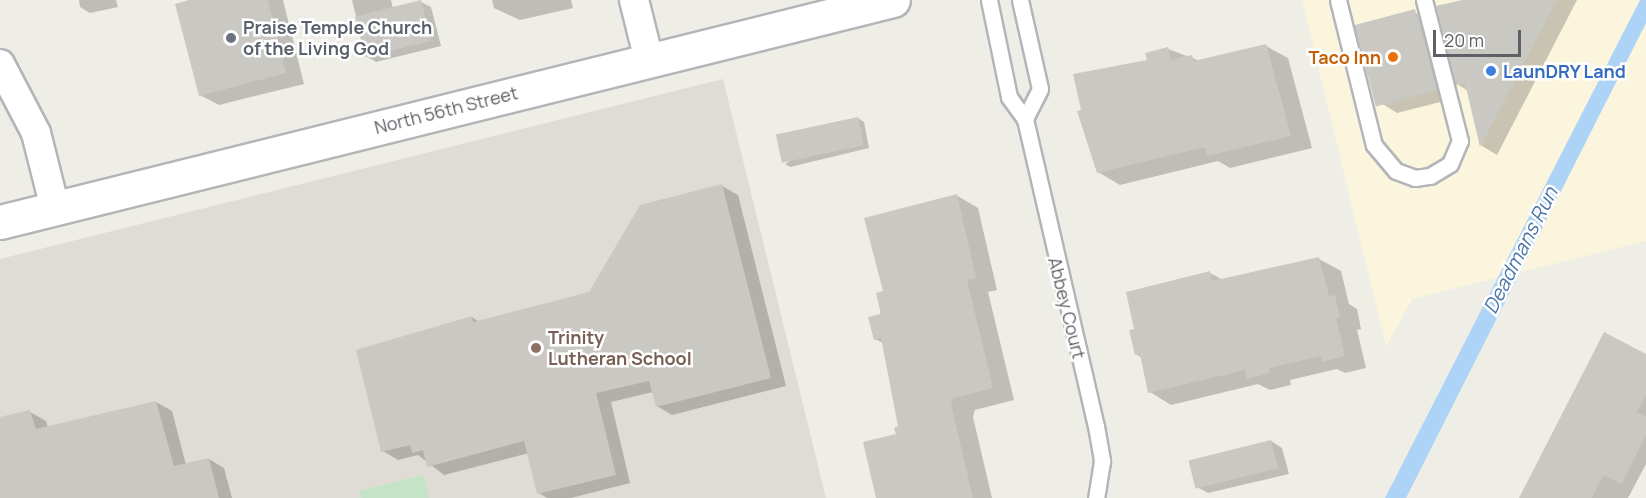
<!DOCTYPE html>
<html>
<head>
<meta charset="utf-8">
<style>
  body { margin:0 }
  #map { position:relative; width:1646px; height:498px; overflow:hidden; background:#eeede6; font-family:Manrope,sans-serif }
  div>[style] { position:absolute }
  .commercial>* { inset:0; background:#fbf5de }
  .education>* { inset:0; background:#dedcd4 }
  .green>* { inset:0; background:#c5e3c6 }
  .water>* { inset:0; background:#add4f7 }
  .shadow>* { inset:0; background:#0003 }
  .building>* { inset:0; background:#cac8c2; transform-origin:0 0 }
  .roads { filter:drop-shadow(2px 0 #b3b5b9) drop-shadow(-2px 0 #b3b5b9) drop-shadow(0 2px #b3b5b9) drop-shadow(0 -2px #b3b5b9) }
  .lane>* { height:15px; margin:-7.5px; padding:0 7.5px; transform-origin:7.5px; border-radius:7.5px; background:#fff }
  .street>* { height:28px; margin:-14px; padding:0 14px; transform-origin:14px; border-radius:14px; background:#fff }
  .secondary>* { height:33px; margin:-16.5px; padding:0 16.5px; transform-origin:16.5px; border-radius:16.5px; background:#fff }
  .dots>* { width:16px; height:16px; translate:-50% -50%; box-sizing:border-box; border:3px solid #fff; border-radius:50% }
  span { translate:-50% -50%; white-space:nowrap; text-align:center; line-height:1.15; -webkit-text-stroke:5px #fff; paint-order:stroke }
  .worship-label { font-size:18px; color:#5b616d; font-weight:700 }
  .left { translate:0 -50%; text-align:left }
  .food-label { font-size:18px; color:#c56008; font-weight:700 }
  .right { translate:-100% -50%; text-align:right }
  .shop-label { font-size:18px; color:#366cbe; font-weight:700 }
  .street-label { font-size:18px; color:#5d6065 }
  .education-label { font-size:18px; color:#785e54; font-weight:700 }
  .water-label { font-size:20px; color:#4b75a8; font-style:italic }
  .scale { position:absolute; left:1433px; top:30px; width:88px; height:27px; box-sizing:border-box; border:3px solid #5d6065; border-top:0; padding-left:8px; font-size:18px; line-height:21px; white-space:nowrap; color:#5d6065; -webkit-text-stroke:4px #fff; paint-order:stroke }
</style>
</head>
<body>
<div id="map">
  <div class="commercial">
    <i style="clip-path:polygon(1302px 0,1646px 0,1646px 241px,1412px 299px,1386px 347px)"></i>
  </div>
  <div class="education">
    <i style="clip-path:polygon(723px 79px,826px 498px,0 498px,0 259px)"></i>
  </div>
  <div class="green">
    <i style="clip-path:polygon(423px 475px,429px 498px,361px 498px,359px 491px)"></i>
  </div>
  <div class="water">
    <i style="clip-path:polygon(1640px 0,1646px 0,1646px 23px,1406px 498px,1385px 498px)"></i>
  </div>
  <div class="shadow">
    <i style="clip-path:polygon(79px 0,116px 0,118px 7px,90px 13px,80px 7px)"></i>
    <i style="clip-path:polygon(195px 0,283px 0,304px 84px,219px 105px,200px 95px)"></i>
    <i style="clip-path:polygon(352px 0,391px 0,393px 9px,421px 2px,431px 7px,441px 46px,376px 62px,366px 56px)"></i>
    <i style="clip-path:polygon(492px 0,571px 0,573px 8px,520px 20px,494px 8px)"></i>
    <i style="clip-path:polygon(1469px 0,1577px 0,1497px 155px,1482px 146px,1468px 91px,1457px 84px)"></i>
    <i style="clip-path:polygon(1416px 13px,1432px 22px,1452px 99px,1397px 113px,1381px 103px)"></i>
    <i style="clip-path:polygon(1266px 46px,1288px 58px,1312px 148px,1230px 168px,1218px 161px,1120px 185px,1098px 172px,1149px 61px,1168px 49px,1200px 61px)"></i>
    <i style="clip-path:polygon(858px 118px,864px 122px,869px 148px,790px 167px,785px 164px)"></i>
    <i style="clip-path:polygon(722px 186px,738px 195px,786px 386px,672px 415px,657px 406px,653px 392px,611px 402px,630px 483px,571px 498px,547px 498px,539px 493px,529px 453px,444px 475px,418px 455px,398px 460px,383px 451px,472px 317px,479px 322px,590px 294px)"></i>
    <i style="clip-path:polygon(956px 195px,978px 208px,997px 290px,988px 292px,1014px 400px,975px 410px,973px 417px,992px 498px,878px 498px,900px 428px,883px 343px,875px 339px,884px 292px)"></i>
    <i style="clip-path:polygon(1319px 259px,1341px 271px,1349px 304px,1357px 309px,1361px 329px,1357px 330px,1366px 368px,1345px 373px,1337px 369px,1290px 380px,1291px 385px,1270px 390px,1258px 384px,1171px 405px,1150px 392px,1142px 358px,1136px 354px,1210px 273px,1223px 280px)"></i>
    <i style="clip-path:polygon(1646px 355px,1646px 464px,1628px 498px,1528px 498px)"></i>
    <i style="clip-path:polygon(156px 402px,172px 411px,186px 465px,209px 459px,224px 468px,232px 498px,0 498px,0 418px,30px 412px,46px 421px,48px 428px)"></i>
    <i style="clip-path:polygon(1271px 441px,1282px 448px,1289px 474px,1208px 493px,1197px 487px)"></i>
  </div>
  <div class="building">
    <i style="clip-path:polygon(189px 0,268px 0,286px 73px,199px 96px,175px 4px)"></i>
    <i style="left:421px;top:0;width:42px;height:68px;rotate:76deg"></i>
    <i style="clip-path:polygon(1462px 0,1557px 0,1480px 147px,1465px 83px,1456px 85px,1436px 6px)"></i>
    <i style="left:1415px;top:9px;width:84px;height:63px;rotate:75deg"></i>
    <i style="clip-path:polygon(1266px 44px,1291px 136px,1207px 156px,1205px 147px,1097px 173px,1077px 111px,1081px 110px,1073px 74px,1147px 60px,1145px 53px,1168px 47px,1171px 60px,1192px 55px,1194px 61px)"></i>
    <i style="left:858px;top:117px;width:29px;height:84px;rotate:78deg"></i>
    <i style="clip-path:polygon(722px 184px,771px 378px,656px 407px,649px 381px,596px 393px,616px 475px,537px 494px,524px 441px,427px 467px,423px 450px,412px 453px,410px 445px,381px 452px,356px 350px,472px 316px,473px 322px,589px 292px,640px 205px)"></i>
    <i style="clip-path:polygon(957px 194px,976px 278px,967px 280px,993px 388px,954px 398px,951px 404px,973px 498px,876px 498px,863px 442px,896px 434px,894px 428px,898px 426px,881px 338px,874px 340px,868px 317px,881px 314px,876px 293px,883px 291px,864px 218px)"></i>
    <i style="clip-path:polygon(1319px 257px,1329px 296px,1335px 295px,1340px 317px,1336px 318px,1345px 356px,1322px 362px,1321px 356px,1269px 368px,1270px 373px,1247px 379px,1245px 370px,1148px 393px,1140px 354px,1135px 355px,1129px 330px,1134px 329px,1126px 292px,1210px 271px,1212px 281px)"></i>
    <i style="clip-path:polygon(1604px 332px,1646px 354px,1646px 395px,1637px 412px,1646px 417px,1646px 435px,1622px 484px,1603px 475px,1592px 498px,1519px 498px)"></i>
    <i style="clip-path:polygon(156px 401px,174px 466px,209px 458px,219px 498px,0 498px,0 417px,30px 410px,36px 429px)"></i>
    <i style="left:1271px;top:440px;width:29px;height:85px;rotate:76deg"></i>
  </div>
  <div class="roads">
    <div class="lane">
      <i style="left:989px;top:0;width:99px;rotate:78.3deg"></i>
      <i style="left:1009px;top:97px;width:27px;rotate:54deg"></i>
      <i style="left:1025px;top:119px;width:315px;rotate:77deg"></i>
      <i style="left:1096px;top:426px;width:36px;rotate:80deg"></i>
      <i style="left:1102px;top:461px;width:37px;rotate:99deg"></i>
      <i style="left:1020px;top:0;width:91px;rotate:77.3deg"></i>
      <i style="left:1040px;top:89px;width:34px;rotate:117deg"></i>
      <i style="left:1338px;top:0;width:149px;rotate:76.1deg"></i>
      <i style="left:1374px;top:145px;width:34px;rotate:50deg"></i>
      <i style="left:1396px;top:171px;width:20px;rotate:20deg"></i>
      <i style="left:1415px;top:178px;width:15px;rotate:-8deg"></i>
      <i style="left:1430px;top:176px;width:23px;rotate:-31deg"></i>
      <i style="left:1450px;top:164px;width:25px;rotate:-67deg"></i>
      <i style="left:1460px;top:141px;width:146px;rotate:-104.3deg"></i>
    </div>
    <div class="street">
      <i style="left:634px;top:0;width:62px;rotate:76deg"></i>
      <i style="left:0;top:64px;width:78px;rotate:62.4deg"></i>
      <i style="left:36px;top:133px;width:77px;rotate:75.8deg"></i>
    </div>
    <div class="secondary">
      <i style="left:0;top:222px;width:920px;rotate:-13.96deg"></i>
    </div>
  </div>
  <div class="dots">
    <i style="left:231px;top:38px;background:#6b7280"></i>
    <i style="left:1393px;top:57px;background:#e8710a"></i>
    <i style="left:1491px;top:71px;background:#3f7fe0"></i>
    <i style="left:536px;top:348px;background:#8d6e63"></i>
  </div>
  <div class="worship-label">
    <span class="left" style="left:243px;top:38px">Praise Temple Church<br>of the Living God</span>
  </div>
  <div class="food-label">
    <span class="right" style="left:1381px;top:57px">Taco Inn</span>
  </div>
  <div class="shop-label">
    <span class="left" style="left:1503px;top:71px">LaunDRY Land</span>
  </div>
  <div class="street-label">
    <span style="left:446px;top:110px;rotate:-14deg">North 56th Street</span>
    <span style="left:1067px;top:308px;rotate:76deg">Abbey Court</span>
  </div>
  <div class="education-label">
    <span class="left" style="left:548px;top:348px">Trinity<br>Lutheran School</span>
  </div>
  <div class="water-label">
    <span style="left:1520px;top:250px;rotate:-63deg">Deadmans Run</span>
  </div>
  <div class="scale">20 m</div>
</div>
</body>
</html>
